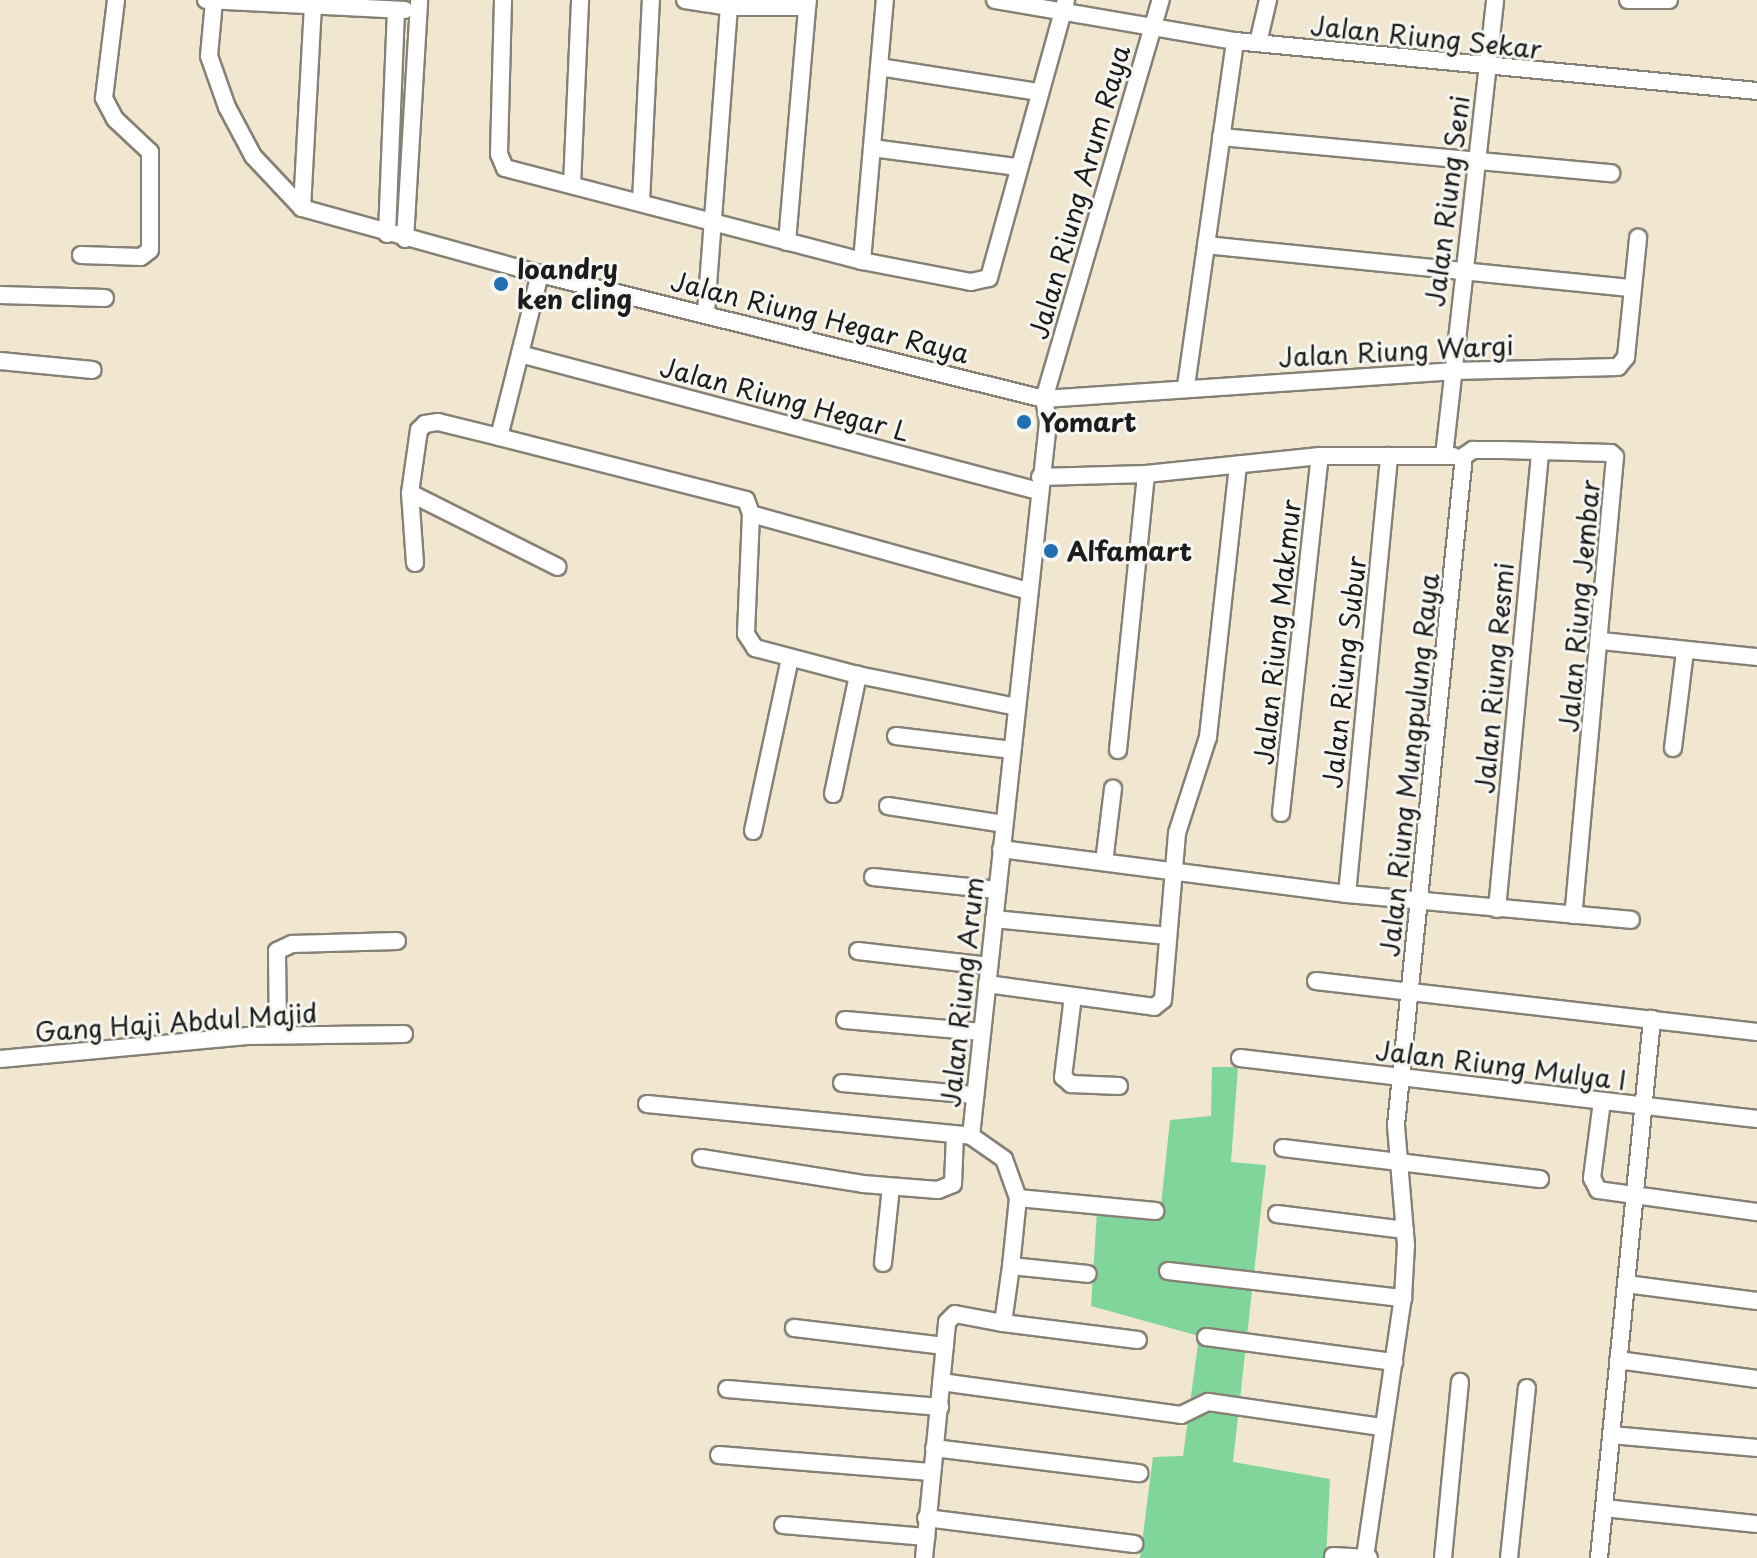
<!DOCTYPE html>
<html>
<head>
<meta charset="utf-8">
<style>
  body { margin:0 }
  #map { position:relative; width:1757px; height:1558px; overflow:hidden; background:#f1e6cf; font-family:"Playpen Sans",sans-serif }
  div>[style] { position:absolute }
  .green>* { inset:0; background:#80d69a }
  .roads { filter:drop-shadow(2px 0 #868176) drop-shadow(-2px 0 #868176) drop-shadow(0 2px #868176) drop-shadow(0 -2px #868176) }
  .minor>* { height:16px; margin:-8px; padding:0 8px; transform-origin:8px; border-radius:8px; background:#fff }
  .dots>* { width:22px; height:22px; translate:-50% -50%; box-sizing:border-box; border:4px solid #f6f6f2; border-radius:50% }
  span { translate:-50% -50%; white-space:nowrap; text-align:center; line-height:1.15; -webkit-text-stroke:6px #f6f6f2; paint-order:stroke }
  .street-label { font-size:26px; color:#1c1c1c }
  .poi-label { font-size:26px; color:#1c1c1c; font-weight:700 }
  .left { translate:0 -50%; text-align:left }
</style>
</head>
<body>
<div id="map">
  <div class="green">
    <i style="clip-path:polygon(1212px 1067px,1238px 1067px,1231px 1162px,1266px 1165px,1233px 1462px,1330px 1479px,1326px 1558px,1140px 1558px,1153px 1457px,1183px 1456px,1199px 1336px,1091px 1306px,1097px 1210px,1160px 1215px,1170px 1120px,1211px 1116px)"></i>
  </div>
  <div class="roads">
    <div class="minor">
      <i style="left:206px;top:0;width:199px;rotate:2.9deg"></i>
      <i style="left:503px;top:0;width:154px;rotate:91.5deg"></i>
      <i style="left:499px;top:154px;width:15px;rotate:67deg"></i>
      <i style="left:505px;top:168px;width:369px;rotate:14.6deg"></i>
      <i style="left:862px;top:261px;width:111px;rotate:10.9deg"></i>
      <i style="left:971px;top:282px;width:18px;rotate:-13deg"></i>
      <i style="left:989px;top:278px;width:288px;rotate:-74.5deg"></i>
      <i style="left:685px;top:0;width:45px;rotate:9deg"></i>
      <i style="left:729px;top:7px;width:78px"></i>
      <i style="left:807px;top:7px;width:7px;rotate:-82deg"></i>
      <i style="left:995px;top:0;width:243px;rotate:9.7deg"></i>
      <i style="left:1235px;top:41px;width:524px;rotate:5.47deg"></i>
      <i style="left:1628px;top:0;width:41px"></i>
      <i style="left:214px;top:1px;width:55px;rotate:95.2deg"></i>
      <i style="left:209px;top:56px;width:54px;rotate:70.6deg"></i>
      <i style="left:227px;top:107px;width:55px;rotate:62deg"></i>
      <i style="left:253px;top:156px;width:71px;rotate:46.7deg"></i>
      <i style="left:302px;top:208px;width:247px;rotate:15.5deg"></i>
      <i style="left:540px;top:274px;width:519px;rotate:13.93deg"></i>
      <i style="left:1044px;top:399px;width:409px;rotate:-3.9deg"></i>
      <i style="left:1452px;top:371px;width:166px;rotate:-1.4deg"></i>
      <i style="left:1618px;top:367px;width:13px;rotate:-51deg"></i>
      <i style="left:1626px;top:357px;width:120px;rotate:-84.2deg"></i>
      <i style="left:1258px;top:43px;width:44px;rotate:-76.9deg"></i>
      <i style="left:879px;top:67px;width:162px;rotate:8.9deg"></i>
      <i style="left:1221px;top:137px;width:392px;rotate:5.3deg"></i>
      <i style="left:872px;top:148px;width:145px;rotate:7.5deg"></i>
      <i style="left:572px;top:185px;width:185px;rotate:-87.5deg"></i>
      <i style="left:641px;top:202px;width:202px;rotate:-87.2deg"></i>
      <i style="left:302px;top:208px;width:200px;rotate:-86.9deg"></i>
      <i style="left:387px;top:234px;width:224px;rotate:-87.7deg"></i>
      <i style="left:405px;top:239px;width:239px;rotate:-86.6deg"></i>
      <i style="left:787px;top:242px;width:236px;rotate:-85.1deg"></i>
      <i style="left:1206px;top:245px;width:428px;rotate:5.8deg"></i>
      <i style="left:81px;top:255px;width:60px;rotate:1.9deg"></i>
      <i style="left:141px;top:257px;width:11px;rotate:-38deg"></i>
      <i style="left:150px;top:250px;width:98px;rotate:-90deg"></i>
      <i style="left:150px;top:152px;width:48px;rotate:-136.7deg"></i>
      <i style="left:115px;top:119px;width:24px;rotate:-118deg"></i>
      <i style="left:104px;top:98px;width:99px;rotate:-83deg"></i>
      <i style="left:862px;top:261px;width:262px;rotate:-85deg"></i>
      <i style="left:0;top:295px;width:105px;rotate:1.6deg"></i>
      <i style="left:706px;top:312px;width:306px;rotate:-85.7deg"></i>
      <i style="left:520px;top:354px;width:536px;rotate:14.81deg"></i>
      <i style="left:0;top:361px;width:93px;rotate:5.5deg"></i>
      <i style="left:1186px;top:386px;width:348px;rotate:-81.9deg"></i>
      <i style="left:499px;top:437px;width:255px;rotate:14.3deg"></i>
      <i style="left:746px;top:500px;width:15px;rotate:70deg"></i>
      <i style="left:751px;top:514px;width:120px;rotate:92.4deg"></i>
      <i style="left:746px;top:634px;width:17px;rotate:57deg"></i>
      <i style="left:755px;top:648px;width:106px;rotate:14.7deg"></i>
      <i style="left:858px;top:675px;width:162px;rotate:11.4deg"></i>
      <i style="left:1444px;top:456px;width:459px;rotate:-83.6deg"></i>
      <i style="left:1464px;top:456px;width:11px;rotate:-34deg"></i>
      <i style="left:1473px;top:450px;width:30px"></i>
      <i style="left:1503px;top:450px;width:108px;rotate:1.6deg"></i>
      <i style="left:1611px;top:453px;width:6px;rotate:45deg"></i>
      <i style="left:1615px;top:457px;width:460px;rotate:95.2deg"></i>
      <i style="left:1040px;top:477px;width:106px;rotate:-1.6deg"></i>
      <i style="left:1146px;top:474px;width:175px;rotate:-5.9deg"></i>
      <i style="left:1320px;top:456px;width:133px"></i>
      <i style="left:410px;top:493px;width:165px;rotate:26.6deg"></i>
      <i style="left:751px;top:514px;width:288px;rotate:15.5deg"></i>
      <i style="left:415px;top:563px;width:70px;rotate:-94.1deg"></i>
      <i style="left:410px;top:493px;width:64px;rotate:-81.9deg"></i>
      <i style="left:419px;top:430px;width:8px;rotate:-45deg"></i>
      <i style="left:425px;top:424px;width:13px;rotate:-9deg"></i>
      <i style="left:438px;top:422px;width:63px;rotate:13.8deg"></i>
      <i style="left:499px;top:437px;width:168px;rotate:-75.9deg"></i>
      <i style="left:1602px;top:641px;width:156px;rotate:5.9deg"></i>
      <i style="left:896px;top:736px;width:117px;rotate:6.9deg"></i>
      <i style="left:1673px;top:748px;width:98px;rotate:-82.9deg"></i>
      <i style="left:1118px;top:750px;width:277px;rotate:-84.2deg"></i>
      <i style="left:833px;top:794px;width:122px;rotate:-78.1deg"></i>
      <i style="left:888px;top:806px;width:117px;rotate:8.8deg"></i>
      <i style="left:1281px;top:813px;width:359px;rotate:-83.8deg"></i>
      <i style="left:753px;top:831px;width:176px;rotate:-77.9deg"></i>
      <i style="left:1001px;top:849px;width:349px;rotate:7.4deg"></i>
      <i style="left:1347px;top:894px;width:285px;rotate:5.2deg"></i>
      <i style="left:1104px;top:862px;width:74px;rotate:-83deg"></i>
      <i style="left:873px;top:877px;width:125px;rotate:6deg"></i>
      <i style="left:1347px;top:894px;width:440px;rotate:-84.5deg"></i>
      <i style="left:1497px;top:909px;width:459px;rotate:-84.6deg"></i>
      <i style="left:994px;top:919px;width:175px;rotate:5.6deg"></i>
      <i style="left:858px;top:951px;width:132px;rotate:6.5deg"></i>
      <i style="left:1316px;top:981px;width:444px;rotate:6.6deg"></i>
      <i style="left:987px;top:984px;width:169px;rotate:7.8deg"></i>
      <i style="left:1154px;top:1007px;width:11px;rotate:-38deg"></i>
      <i style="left:1163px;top:1000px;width:168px;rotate:-85.2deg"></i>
      <i style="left:1177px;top:833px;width:101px;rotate:-72.1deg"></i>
      <i style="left:1208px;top:737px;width:274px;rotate:-83.7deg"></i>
      <i style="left:1073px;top:996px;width:82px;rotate:97deg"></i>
      <i style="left:1063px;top:1077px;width:11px;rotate:41deg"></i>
      <i style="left:1071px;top:1084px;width:48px;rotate:2.4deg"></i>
      <i style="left:845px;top:1020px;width:137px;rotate:5deg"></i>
      <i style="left:278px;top:1035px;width:84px;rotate:-90.7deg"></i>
      <i style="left:277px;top:951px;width:17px;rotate:-25deg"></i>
      <i style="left:292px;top:944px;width:105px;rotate:-1.6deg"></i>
      <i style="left:1240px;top:1058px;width:521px;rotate:6.73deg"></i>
      <i style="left:0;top:1059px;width:248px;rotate:-5.3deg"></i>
      <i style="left:247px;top:1036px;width:157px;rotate:-0.7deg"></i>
      <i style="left:842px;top:1083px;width:134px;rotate:5.2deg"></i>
      <i style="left:1602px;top:1101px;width:78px;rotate:97.4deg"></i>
      <i style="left:1592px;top:1178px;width:13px;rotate:63deg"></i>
      <i style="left:1598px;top:1190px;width:161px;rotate:7.9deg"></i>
      <i style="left:647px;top:1104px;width:326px;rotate:5.6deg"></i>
      <i style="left:1283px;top:1148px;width:259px;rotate:6.9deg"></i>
      <i style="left:701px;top:1158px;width:164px;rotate:9.1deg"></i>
      <i style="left:863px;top:1184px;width:75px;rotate:4.6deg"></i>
      <i style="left:938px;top:1190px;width:16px;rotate:-22deg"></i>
      <i style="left:953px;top:1184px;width:49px;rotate:-87.7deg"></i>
      <i style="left:1018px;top:1198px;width:138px;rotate:5.4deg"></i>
      <i style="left:1277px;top:1214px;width:129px;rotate:7.1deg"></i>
      <i style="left:883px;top:1263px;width:76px;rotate:-84deg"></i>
      <i style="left:1011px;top:1266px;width:77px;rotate:5.9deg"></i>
      <i style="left:1168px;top:1271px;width:237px;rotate:6.6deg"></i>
      <i style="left:1626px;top:1284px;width:132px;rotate:7.4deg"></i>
      <i style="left:1003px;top:1323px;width:136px;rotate:7.2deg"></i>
      <i style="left:794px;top:1328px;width:152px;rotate:6.8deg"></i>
      <i style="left:1206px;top:1337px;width:190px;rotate:7.6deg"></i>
      <i style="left:1618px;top:1360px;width:140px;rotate:7.8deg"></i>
      <i style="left:941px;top:1382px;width:242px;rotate:7.8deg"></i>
      <i style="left:1181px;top:1415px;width:30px;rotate:-26deg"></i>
      <i style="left:1208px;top:1402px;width:175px;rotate:8.2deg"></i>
      <i style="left:727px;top:1389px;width:214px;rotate:4.8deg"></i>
      <i style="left:1611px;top:1435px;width:147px;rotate:5.1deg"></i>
      <i style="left:934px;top:1448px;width:207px;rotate:7deg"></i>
      <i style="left:719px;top:1455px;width:212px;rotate:4.6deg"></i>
      <i style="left:1604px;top:1508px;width:154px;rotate:6deg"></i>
      <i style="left:926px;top:1518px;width:210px;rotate:7.1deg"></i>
      <i style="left:783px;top:1525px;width:144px;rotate:4.8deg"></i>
      <i style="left:1333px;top:1556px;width:36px;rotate:3deg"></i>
      <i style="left:1365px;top:1557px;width:262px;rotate:-81.7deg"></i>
      <i style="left:1403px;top:1298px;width:53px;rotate:-86.8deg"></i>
      <i style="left:1406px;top:1245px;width:120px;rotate:-94.8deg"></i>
      <i style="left:1396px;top:1125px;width:672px;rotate:-84.2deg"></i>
      <i style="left:924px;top:1558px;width:237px;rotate:-84.4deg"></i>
      <i style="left:947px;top:1322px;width:11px;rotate:-45deg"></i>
      <i style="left:955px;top:1314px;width:49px;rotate:10.6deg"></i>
      <i style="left:1003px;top:1323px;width:58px;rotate:-82deg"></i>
      <i style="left:1011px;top:1266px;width:68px;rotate:-84.1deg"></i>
      <i style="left:1018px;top:1198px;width:41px;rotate:-109.7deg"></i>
      <i style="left:1004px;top:1159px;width:40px;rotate:-145.1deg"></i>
      <i style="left:971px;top:1136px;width:717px;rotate:-83.84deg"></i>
      <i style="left:1048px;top:423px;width:24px;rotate:-99deg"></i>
      <i style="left:1044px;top:399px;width:416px;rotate:-73.7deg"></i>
      <i style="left:1443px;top:1558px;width:177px;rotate:-84.5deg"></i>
      <i style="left:1509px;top:1558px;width:171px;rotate:-84deg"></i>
      <i style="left:1599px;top:1558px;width:542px;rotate:-84.38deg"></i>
    </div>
  </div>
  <div class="dots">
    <i style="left:501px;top:284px;background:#1f6fb2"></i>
    <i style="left:1024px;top:422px;background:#1f6fb2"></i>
    <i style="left:1051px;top:551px;background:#1f6fb2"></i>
  </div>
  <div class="street-label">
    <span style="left:1426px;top:37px;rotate:6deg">Jalan Riung Sekar</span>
    <span style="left:1079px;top:192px;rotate:-74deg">Jalan Riung Arum Raya</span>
    <span style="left:1447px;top:201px;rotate:-83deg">Jalan Riung Seni</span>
    <span style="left:820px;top:317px;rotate:14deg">Jalan Riung Hegar Raya</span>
    <span style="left:1396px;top:351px;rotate:-3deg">Jalan Riung Wargi</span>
    <span style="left:785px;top:399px;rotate:15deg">Jalan Riung Hegar L</span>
    <span style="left:1579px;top:606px;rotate:-85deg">Jalan Riung Jembar</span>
    <span style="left:1277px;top:632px;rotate:-84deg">Jalan Riung Makmur</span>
    <span style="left:1344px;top:672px;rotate:-84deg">Jalan Riung Subur</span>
    <span style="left:1494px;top:678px;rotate:-85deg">Jalan Riung Resmi</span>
    <span style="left:1409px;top:765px;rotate:-84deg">Jalan Riung Mungpulung Raya</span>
    <span style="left:962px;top:992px;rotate:-84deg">Jalan Riung Arum</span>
    <span style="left:176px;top:1022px;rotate:-4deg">Gang Haji Abdul Majid</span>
    <span style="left:1501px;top:1065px;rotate:7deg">Jalan Riung Mulya I</span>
  </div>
  <div class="poi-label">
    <span class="left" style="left:517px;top:284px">loandry<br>ken cling</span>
    <span class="left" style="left:1040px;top:422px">Yomart</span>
    <span class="left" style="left:1067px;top:551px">Alfamart</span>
  </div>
</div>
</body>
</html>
